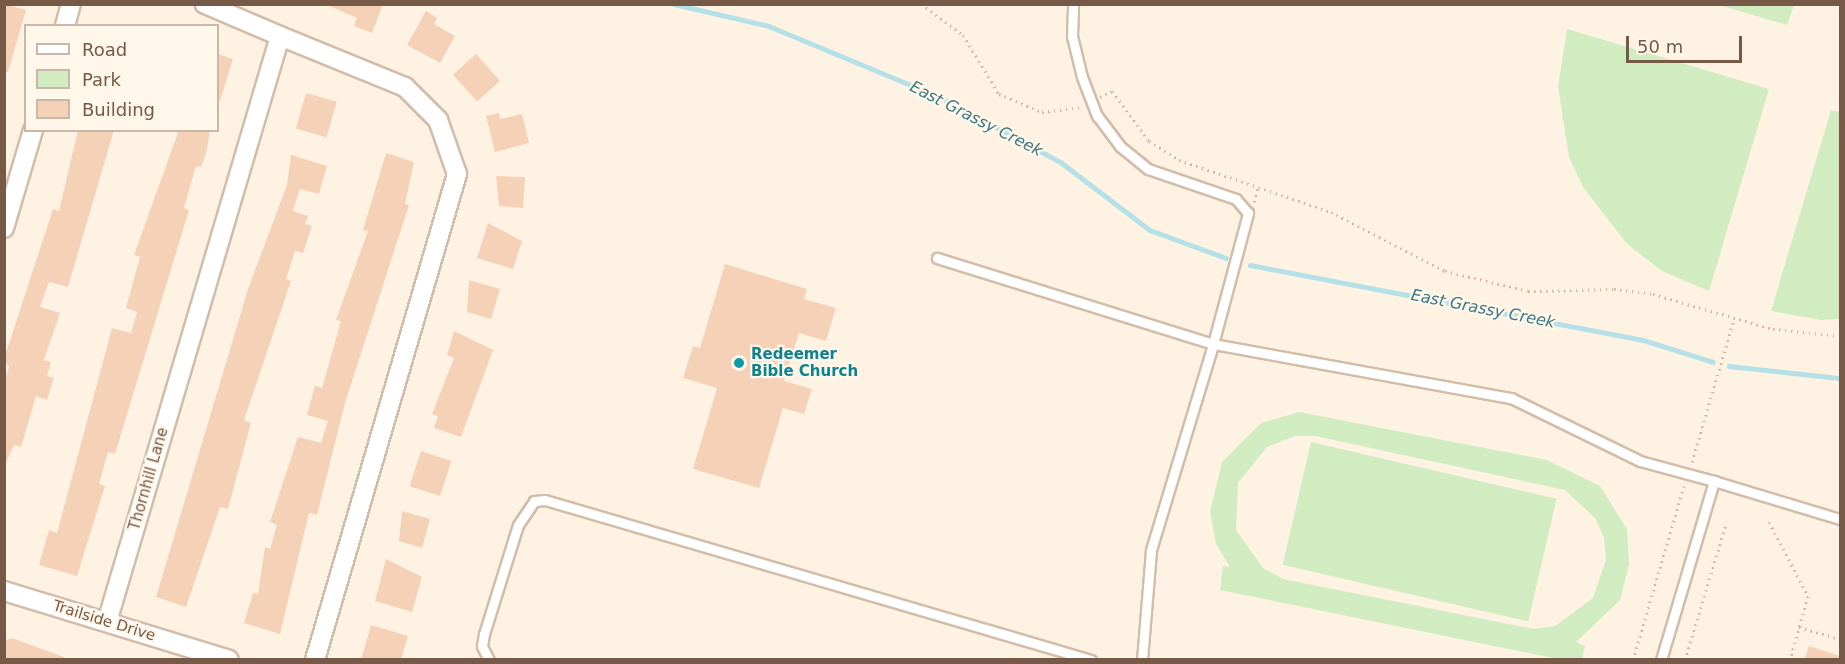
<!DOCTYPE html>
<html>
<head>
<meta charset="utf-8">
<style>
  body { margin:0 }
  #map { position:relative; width:1845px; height:664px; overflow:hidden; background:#fef3e2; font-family:"DejaVu Sans",sans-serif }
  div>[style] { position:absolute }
  .green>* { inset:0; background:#d1ecc0; transform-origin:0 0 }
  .stream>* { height:4.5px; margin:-2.25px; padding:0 2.25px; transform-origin:2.25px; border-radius:2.25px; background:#b6e0e8 }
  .building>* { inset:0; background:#f5d1b8; transform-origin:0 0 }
  .path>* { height:3px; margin-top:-1.5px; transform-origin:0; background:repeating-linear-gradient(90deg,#dab49b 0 1.5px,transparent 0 6px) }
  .roads { filter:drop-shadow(2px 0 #d2bdab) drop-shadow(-2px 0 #d2bdab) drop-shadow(0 2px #d2bdab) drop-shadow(0 -2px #d2bdab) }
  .service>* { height:9px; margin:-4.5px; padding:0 4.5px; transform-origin:4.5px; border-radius:4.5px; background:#fff }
  .minor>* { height:18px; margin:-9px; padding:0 9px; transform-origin:9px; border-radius:9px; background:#fff }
  .dots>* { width:16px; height:16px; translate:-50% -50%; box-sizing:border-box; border:3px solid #fff7ea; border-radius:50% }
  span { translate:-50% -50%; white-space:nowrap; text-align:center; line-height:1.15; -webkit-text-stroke:4.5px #fff7ea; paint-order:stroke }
  .culture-label { font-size:15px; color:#0d838f; font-weight:700 }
  .left { translate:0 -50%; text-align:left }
  .street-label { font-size:15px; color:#775947 }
  .water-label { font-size:16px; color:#3c7885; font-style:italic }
  .frame { position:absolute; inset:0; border:6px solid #775947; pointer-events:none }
  .legend { position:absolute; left:24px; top:24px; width:195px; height:108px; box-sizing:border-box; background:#fff7ea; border:2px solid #c9b8a9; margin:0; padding:8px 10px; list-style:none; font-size:18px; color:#775947 }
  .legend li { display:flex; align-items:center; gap:12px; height:30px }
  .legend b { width:30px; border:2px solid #c9b8a9 }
  .scale { position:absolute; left:1626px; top:36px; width:116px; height:27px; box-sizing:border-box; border:3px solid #775947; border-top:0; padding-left:8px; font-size:18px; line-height:21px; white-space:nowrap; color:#775947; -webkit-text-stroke:4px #fff7ea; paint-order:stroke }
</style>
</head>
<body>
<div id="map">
  <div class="green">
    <i style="clip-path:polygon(1719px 5px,1794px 5px,1787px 25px)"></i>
    <i style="clip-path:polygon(1567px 29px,1769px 89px,1709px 291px,1662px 271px,1627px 244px,1583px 187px,1569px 157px,1558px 87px)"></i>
    <i style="clip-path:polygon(1831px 110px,1840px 112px,1840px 319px,1821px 320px,1771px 311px)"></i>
    <i style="clip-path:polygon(evenodd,1299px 412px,1547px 460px,1600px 486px,1627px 529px,1629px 565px,1620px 600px,1576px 642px,1585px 646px,1582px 659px,1558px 659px,1220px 590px,1223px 566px,1230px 567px,1216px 544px,1210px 512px,1222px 462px,1261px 423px,1299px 412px,1315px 436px,1565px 490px,1595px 518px,1604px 538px,1606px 560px,1593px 598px,1555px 626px,1534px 629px,1283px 579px,1263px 568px,1236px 530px,1238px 483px,1267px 447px,1295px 436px,1315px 436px)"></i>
    <i style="left:1311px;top:442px;width:252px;height:126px;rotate:13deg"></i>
  </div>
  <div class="stream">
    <i style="left:674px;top:4px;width:98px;rotate:13deg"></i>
    <i style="left:769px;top:26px;width:187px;rotate:22.6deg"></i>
    <i style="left:942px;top:98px;width:136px;rotate:28.4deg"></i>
    <i style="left:1062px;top:163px;width:111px;rotate:37.3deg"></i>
    <i style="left:1150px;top:230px;width:81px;rotate:20.2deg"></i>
    <i style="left:1250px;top:265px;width:400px;rotate:10.8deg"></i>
    <i style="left:1643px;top:340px;width:73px;rotate:17.4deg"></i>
    <i style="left:1729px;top:366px;width:112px;rotate:6.2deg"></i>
  </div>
  <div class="building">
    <i style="clip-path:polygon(4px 4px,26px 10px,8px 72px,4px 72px)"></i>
    <i style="clip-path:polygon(325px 4px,383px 4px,372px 33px,354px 26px,357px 18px)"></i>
    <i style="clip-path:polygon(426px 11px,437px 18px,434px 24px,455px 36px,440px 63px,407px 45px)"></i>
    <i style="clip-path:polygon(218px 54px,233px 59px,220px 101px,218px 100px)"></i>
    <i style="left:476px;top:54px;width:36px;height:31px;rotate:48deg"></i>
    <i style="left:306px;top:93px;width:32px;height:37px;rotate:16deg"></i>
    <i style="clip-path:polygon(499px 113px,500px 119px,522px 114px,529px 143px,495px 152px,486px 116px)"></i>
    <i style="clip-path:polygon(78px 130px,114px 130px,68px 287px,49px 282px,40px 307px,60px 313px,44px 360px,51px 362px,47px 376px,54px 378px,47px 400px,36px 396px,21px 447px,14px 445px,4px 467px,4px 382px,9px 367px,4px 359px,53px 209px,59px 211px)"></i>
    <i style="clip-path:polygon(179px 130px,210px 130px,207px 150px,201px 167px,196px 166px,184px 208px,189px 210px,115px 454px,108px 452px,99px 484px,105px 486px,77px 576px,39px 565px,49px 530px,57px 533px,112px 328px,131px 333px,137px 312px,126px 308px,140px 257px,134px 255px)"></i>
    <i style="clip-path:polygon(386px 153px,414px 162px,405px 204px,409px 205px,345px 403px,317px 515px,309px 513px,280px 634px,244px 623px,253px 593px,258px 594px,265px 547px,270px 549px,277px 525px,270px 522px,298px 437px,321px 443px,328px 421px,307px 415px,315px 386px,322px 388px,341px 321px,336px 320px,368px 231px,363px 230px)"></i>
    <i style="clip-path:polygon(291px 155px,327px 166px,319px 194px,300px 189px,293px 211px,308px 216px,305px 224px,312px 226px,303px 253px,295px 251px,286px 279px,291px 281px,244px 420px,251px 423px,228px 509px,220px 507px,186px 607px,156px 597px,248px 289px,287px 185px)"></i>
    <i style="clip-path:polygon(496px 176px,525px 177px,523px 208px,499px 206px)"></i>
    <i style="clip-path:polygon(488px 223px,522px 241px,513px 269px,477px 258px)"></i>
    <i style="clip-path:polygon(725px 264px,807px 289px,804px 299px,836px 308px,826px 341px,799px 333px,784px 381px,812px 389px,804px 414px,783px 408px,759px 488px,693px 469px,717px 388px,683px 378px,693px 346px,700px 348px)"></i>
    <i style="clip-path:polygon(469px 280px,500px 289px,491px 319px,467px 312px)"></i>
    <i style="clip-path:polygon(454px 331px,493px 350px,461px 437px,434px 428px,438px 416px,432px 414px,454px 358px,447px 355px)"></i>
    <i style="left:421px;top:451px;width:32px;height:37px;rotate:18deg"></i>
    <i style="clip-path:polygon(402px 511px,430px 519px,422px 548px,399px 541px)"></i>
    <i style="clip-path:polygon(386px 559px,422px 577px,412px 612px,375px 601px)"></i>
    <i style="clip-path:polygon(371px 625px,408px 636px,401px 660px,361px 660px)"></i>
    <i style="clip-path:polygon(12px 638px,64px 657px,64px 660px,4px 660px,4px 641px)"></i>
    <i style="clip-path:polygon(1809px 646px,1840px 656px,1840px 660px,1804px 660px)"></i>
  </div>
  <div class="path">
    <i style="left:921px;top:4px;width:52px;rotate:36.4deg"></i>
    <i style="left:963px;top:35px;width:69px;rotate:58.6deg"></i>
    <i style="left:999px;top:94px;width:47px;rotate:22.7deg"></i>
    <i style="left:1042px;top:112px;width:39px;rotate:-7deg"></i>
    <i style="left:1100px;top:97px;width:13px;rotate:-27deg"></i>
    <i style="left:1112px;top:91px;width:62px;rotate:53.5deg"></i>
    <i style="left:1149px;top:141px;width:36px;rotate:32deg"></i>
    <i style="left:1179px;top:160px;width:161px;rotate:18.9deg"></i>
    <i style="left:1331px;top:212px;width:128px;rotate:27.4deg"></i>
    <i style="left:1445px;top:271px;width:85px;rotate:13.5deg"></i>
    <i style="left:1528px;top:291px;width:86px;rotate:-1.3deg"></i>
    <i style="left:1614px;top:289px;width:39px;rotate:7deg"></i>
    <i style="left:1653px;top:294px;width:125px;rotate:16.3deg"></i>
    <i style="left:1773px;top:329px;width:67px;rotate:6deg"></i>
    <i style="left:1254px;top:202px;width:17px;rotate:-73deg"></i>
    <i style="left:1692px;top:462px;width:149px;rotate:-73.6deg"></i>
    <i style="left:1769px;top:522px;width:84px;rotate:62.2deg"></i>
    <i style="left:1808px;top:596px;width:66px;rotate:105.7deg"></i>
    <i style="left:1799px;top:627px;width:43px;rotate:16.3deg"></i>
    <i style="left:1388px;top:659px;width:1px;rotate:45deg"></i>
    <i style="left:1633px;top:660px;width:181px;rotate:-73.7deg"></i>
    <i style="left:1685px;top:660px;width:142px;rotate:-73.2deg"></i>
  </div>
  <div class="roads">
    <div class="service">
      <i style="left:937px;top:258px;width:289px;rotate:17.3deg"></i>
      <i style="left:1213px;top:344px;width:136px;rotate:-75deg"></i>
      <i style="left:1248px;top:213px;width:18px;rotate:-131deg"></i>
      <i style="left:1236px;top:199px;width:93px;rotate:-161.2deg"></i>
      <i style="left:1148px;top:169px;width:36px;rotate:-141deg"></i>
      <i style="left:1120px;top:146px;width:38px;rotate:-127deg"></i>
      <i style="left:1097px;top:116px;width:42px;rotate:-111deg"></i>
      <i style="left:1082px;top:77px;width:42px;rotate:-103.7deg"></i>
      <i style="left:1072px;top:36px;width:32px;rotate:-88deg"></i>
      <i style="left:489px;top:660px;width:16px;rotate:-117deg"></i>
      <i style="left:482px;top:646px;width:12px;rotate:-81deg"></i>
      <i style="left:484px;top:634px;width:114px;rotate:-72.7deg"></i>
      <i style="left:518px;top:525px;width:29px;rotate:-56deg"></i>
      <i style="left:534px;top:501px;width:11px;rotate:-5deg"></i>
      <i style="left:545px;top:500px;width:569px;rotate:16.33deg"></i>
      <i style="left:1142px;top:660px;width:110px;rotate:-85.3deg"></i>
      <i style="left:1151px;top:550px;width:215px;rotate:-73.2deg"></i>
      <i style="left:1213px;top:344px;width:303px;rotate:10.3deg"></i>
      <i style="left:1511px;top:398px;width:144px;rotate:26deg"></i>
      <i style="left:1640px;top:461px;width:77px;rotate:15.1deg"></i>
      <i style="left:1661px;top:660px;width:187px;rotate:-73.5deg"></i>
      <i style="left:1714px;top:481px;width:132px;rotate:16.8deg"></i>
    </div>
    <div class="minor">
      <i style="left:65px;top:26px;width:23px;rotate:-75deg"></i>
      <i style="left:280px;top:36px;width:135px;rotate:22.2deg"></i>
      <i style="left:405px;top:87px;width:47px;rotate:45deg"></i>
      <i style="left:438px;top:120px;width:57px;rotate:70.6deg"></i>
      <i style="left:457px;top:174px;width:506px;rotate:106.29deg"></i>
      <i style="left:4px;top:228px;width:102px;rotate:-73.5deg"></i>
      <i style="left:4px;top:591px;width:235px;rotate:17deg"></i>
      <i style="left:107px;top:622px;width:611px;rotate:-73.55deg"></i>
      <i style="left:280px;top:36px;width:82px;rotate:-156.9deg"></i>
    </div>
  </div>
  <div class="dots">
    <i style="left:739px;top:363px;background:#0f9aa8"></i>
  </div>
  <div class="culture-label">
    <span class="left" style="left:751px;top:363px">Redeemer<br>Bible Church</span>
  </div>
  <div class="street-label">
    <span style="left:149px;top:479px;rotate:-74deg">Thornhill Lane</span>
    <span style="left:104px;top:621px;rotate:17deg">Trailside Drive</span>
  </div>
  <div class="water-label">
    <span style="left:976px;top:119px;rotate:27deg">East Grassy Creek</span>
    <span style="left:1483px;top:309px;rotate:11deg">East Grassy Creek</span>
  </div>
  <div class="frame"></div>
  <ul class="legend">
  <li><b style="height:8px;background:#fff"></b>Road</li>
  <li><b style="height:16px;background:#d1ecc0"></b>Park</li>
  <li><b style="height:16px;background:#f5d1b8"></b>Building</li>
  </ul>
  <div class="scale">50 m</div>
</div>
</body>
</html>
